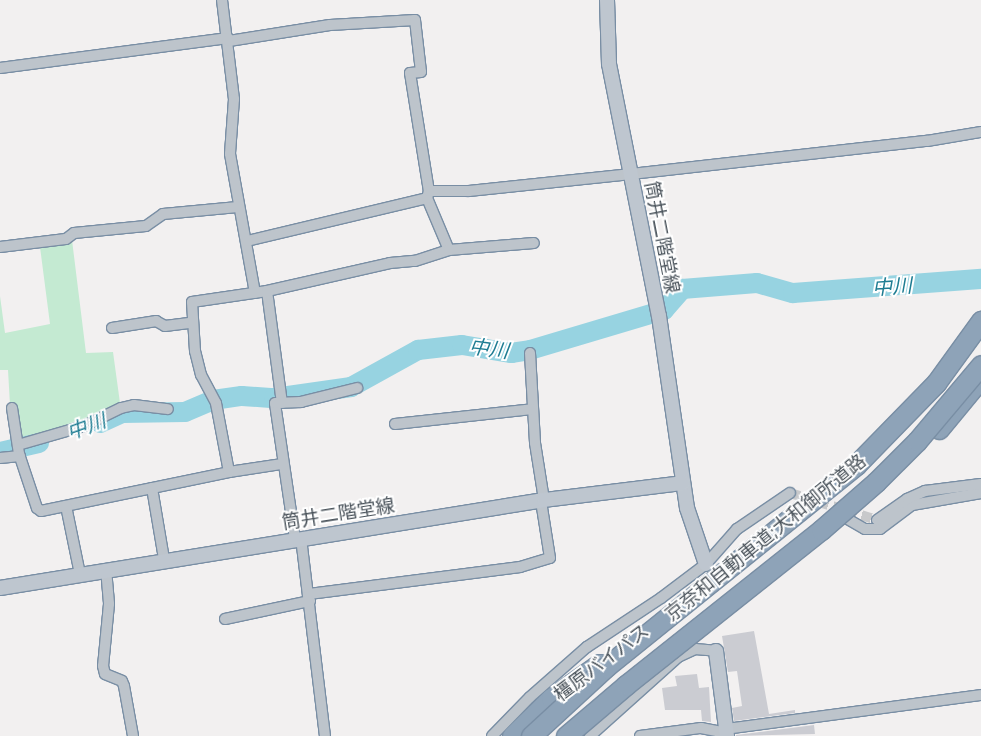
<!DOCTYPE html>
<html>
<head>
<meta charset="utf-8">
<style>
  body { margin:0 }
  #map { position:relative; width:981px; height:736px; overflow:hidden; background:#f2f0f0; font-family:"Titillium Web","Noto Sans JP",sans-serif }
  div>[style] { position:absolute }
  .green>* { inset:0; background:#c4ead2 }
  .river>* { height:20px; margin:-10px; padding:0 10px; transform-origin:10px; border-radius:10px; background:#97d3e1 }
  .building>* { inset:0; background:#cbccd2 }
  .street-tunnel>* { height:10px; margin-top:-5px; transform-origin:0; background:repeating-linear-gradient(90deg,#c8c9cb 0 10px,transparent 0 15px) }
  .roads { filter:drop-shadow(1px 0 #798ea4) drop-shadow(-1px 0 #798ea4) drop-shadow(0 1px #798ea4) drop-shadow(0 -1px #798ea4) }
  .street>* { height:10px; margin:-5px; padding:0 5px; transform-origin:5px; border-radius:5px; background:#bdc4cb }
  .secondary>* { height:14px; margin:-7px; padding:0 7px; transform-origin:7px; border-radius:7px; background:#bec6cf }
  .highway>* { height:19px; margin:-9.5px; padding:0 9.5px; transform-origin:9.5px; border-radius:9.5px; background:#8ea3b8 }
  .bridges { filter:drop-shadow(1px 0 #798ea4) drop-shadow(-1px 0 #798ea4) drop-shadow(0 1px #798ea4) drop-shadow(0 -1px #798ea4) }
  .highway-bridge>* { height:19px; margin:-9.5px; padding:0 9.5px; transform-origin:9.5px; border-radius:9.5px; background:#8ea3b8 }
  span { translate:-50% -50%; white-space:nowrap; text-align:center; line-height:1.15; -webkit-text-stroke:4px #fff; paint-order:stroke }
  .street-label { font-size:19px; color:#4a535b }
  .water-label { font-size:20px; color:#1e7c92; font-style:italic }
</style>
</head>
<body>
<div id="map">
  <div class="green">
    <i style="clip-path:polygon(72px 240px,86px 353px,113px 352px,120px 403px,73px 424px,22px 438px,16px 406px,10px 405px,8px 370px,0 370px,0 296px,5px 333px,50px 324px,40px 247px)"></i>
  </div>
  <div class="river">
    <i style="left:100px;top:423px;width:24px;rotate:-24deg"></i>
    <i style="left:122px;top:413px;width:63px;rotate:-0.9deg"></i>
    <i style="left:185px;top:412px;width:30px;rotate:-23deg"></i>
    <i style="left:213px;top:400px;width:29px;rotate:-8deg"></i>
    <i style="left:242px;top:396px;width:32px;rotate:4deg"></i>
    <i style="left:274px;top:398px;width:78px;rotate:-8.1deg"></i>
    <i style="left:351px;top:387px;width:77px;rotate:-28.9deg"></i>
    <i style="left:418px;top:350px;width:44px;rotate:-6.5deg"></i>
    <i style="left:462px;top:345px;width:50px;rotate:9.3deg"></i>
    <i style="left:511px;top:353px;width:19px;rotate:-9deg"></i>
    <i style="left:530px;top:350px;width:140px;rotate:-16.6deg"></i>
    <i style="left:664px;top:310px;width:28px;rotate:-49deg"></i>
    <i style="left:682px;top:289px;width:75px;rotate:-4.6deg"></i>
    <i style="left:757px;top:283px;width:37px;rotate:16deg"></i>
    <i style="left:793px;top:293px;width:189px;rotate:-4.3deg"></i>
    <i style="left:0;top:452px;width:40px;rotate:-13deg"></i>
  </div>
  <div class="building">
    <i style="clip-path:polygon(754px 631px,769px 714px,795px 710px,795px 713px,734px 721px,732px 708px,742px 706px,737px 671px,728px 672px,722px 636px)"></i>
    <i style="clip-path:polygon(697px 674px,699px 688px,709px 687px,711px 722px,702px 721px,701px 710px,665px 710px,662px 688px,677px 686px,675px 676px)"></i>
    <i style="clip-path:polygon(814px 725px,815px 734px,736px 736px,736px 735px)"></i>
  </div>
  <div class="street-tunnel">
    <i style="left:790px;top:493px;width:91px;rotate:17.2deg"></i>
  </div>
  <div class="roads">
    <div class="street">
      <i style="left:222px;top:0;width:100px;rotate:83.1deg"></i>
      <i style="left:234px;top:99px;width:55px;rotate:94.2deg"></i>
      <i style="left:230px;top:154px;width:141px;rotate:79.8deg"></i>
      <i style="left:229px;top:41px;width:102px;rotate:-9deg"></i>
      <i style="left:330px;top:25px;width:85px;rotate:-3.4deg"></i>
      <i style="left:415px;top:20px;width:52px;rotate:83.4deg"></i>
      <i style="left:421px;top:72px;width:11px;rotate:175deg"></i>
      <i style="left:410px;top:73px;width:120px;rotate:80.9deg"></i>
      <i style="left:0;top:68px;width:230px;rotate:-7.5deg"></i>
      <i style="left:427px;top:198px;width:56px;rotate:67.1deg"></i>
      <i style="left:247px;top:241px;width:185px;rotate:-13.4deg"></i>
      <i style="left:427px;top:198px;width:7px;rotate:-74deg"></i>
      <i style="left:429px;top:191px;width:40px"></i>
      <i style="left:469px;top:191px;width:163px;rotate:-6deg"></i>
      <i style="left:631px;top:174px;width:298px;rotate:-6.4deg"></i>
      <i style="left:927px;top:141px;width:55px;rotate:-9.5deg"></i>
      <i style="left:0;top:247px;width:66px;rotate:-6.9deg"></i>
      <i style="left:66px;top:239px;width:10px;rotate:-37deg"></i>
      <i style="left:74px;top:233px;width:72px;rotate:-5.6deg"></i>
      <i style="left:146px;top:226px;width:21px;rotate:-35deg"></i>
      <i style="left:163px;top:214px;width:75px;rotate:-5.3deg"></i>
      <i style="left:267px;top:291px;width:113px;rotate:82.4deg"></i>
      <i style="left:112px;top:328px;width:45px;rotate:-9deg"></i>
      <i style="left:156px;top:321px;width:10px;rotate:29deg"></i>
      <i style="left:165px;top:326px;width:26px;rotate:-7deg"></i>
      <i style="left:530px;top:353px;width:90px;rotate:86.8deg"></i>
      <i style="left:535px;top:443px;width:58px;rotate:81deg"></i>
      <i style="left:12px;top:408px;width:47px;rotate:81.3deg"></i>
      <i style="left:19px;top:454px;width:57px;rotate:71.6deg"></i>
      <i style="left:37px;top:508px;width:5px;rotate:37deg"></i>
      <i style="left:41px;top:511px;width:192px;rotate:-11.7deg"></i>
      <i style="left:229px;top:472px;width:54px;rotate:-8.6deg"></i>
      <i style="left:395px;top:424px;width:138px;rotate:-6.2deg"></i>
      <i style="left:18px;top:445px;width:69px;rotate:-16.1deg"></i>
      <i style="left:84px;top:426px;width:41px;rotate:-25.9deg"></i>
      <i style="left:121px;top:408px;width:13px;rotate:-13deg"></i>
      <i style="left:134px;top:405px;width:34px;rotate:7deg"></i>
      <i style="left:0;top:458px;width:20px;rotate:-6deg"></i>
      <i style="left:229px;top:472px;width:70px;rotate:-100.7deg"></i>
      <i style="left:216px;top:403px;width:32px;rotate:-118deg"></i>
      <i style="left:201px;top:375px;width:25px;rotate:-104deg"></i>
      <i style="left:195px;top:351px;width:49px;rotate:-93.5deg"></i>
      <i style="left:192px;top:302px;width:76px;rotate:-8.3deg"></i>
      <i style="left:267px;top:291px;width:126px;rotate:-12.8deg"></i>
      <i style="left:390px;top:263px;width:25px;rotate:-5deg"></i>
      <i style="left:415px;top:261px;width:36px;rotate:-18deg"></i>
      <i style="left:449px;top:250px;width:85px;rotate:-4.7deg"></i>
      <i style="left:152px;top:488px;width:72px;rotate:80.4deg"></i>
      <i style="left:66px;top:506px;width:69px;rotate:78.4deg"></i>
      <i style="left:844px;top:517px;width:24px;rotate:30deg"></i>
      <i style="left:865px;top:529px;width:15px"></i>
      <i style="left:880px;top:529px;width:40px;rotate:-37deg"></i>
      <i style="left:912px;top:505px;width:70px;rotate:-9.9deg"></i>
      <i style="left:877px;top:520px;width:37px;rotate:-35deg"></i>
      <i style="left:907px;top:499px;width:20px;rotate:-24deg"></i>
      <i style="left:925px;top:491px;width:56px;rotate:-7.1deg"></i>
      <i style="left:301px;top:538px;width:199px;rotate:83.1deg"></i>
      <i style="left:295px;top:539px;width:137px;rotate:-98.4deg"></i>
      <i style="left:275px;top:403px;width:26px;rotate:-2deg"></i>
      <i style="left:301px;top:402px;width:58px;rotate:-14deg"></i>
      <i style="left:106px;top:569px;width:35px;rotate:85deg"></i>
      <i style="left:109px;top:604px;width:62px;rotate:95.5deg"></i>
      <i style="left:103px;top:666px;width:8px;rotate:76deg"></i>
      <i style="left:105px;top:674px;width:18px;rotate:22deg"></i>
      <i style="left:122px;top:681px;width:5px;rotate:68deg"></i>
      <i style="left:124px;top:686px;width:51px;rotate:79.8deg"></i>
      <i style="left:309px;top:594px;width:213px;rotate:-7.3deg"></i>
      <i style="left:520px;top:567px;width:31px;rotate:-17deg"></i>
      <i style="left:550px;top:558px;width:58px;rotate:-99deg"></i>
      <i style="left:225px;top:619px;width:87px;rotate:-12deg"></i>
      <i style="left:726px;top:729px;width:257px;rotate:-7.6deg"></i>
      <i style="left:492px;top:736px;width:54px;rotate:-45.7deg"></i>
      <i style="left:530px;top:697px;width:76px;rotate:-41.3deg"></i>
      <i style="left:587px;top:647px;width:89px;rotate:-33.5deg"></i>
      <i style="left:661px;top:598px;width:56px;rotate:-37.1deg"></i>
      <i style="left:706px;top:564px;width:47px;rotate:-48.5deg"></i>
      <i style="left:737px;top:529px;width:64px;rotate:-34.2deg"></i>
      <i style="left:590px;top:736px;width:118px;rotate:-41.9deg"></i>
      <i style="left:678px;top:657px;width:19px;rotate:-25deg"></i>
      <i style="left:695px;top:649px;width:21px;rotate:5deg"></i>
      <i style="left:640px;top:736px;width:62px;rotate:-7.5deg"></i>
      <i style="left:701px;top:728px;width:25px;rotate:11deg"></i>
    </div>
    <div class="secondary">
      <i style="left:607px;top:0;width:64px;rotate:88.2deg"></i>
      <i style="left:609px;top:64px;width:257px;rotate:78.8deg"></i>
      <i style="left:659px;top:316px;width:194px;rotate:81.7deg"></i>
      <i style="left:687px;top:508px;width:59px;rotate:71.3deg"></i>
      <i style="left:0;top:588px;width:551px;rotate:-9.19deg"></i>
      <i style="left:544px;top:500px;width:140px;rotate:-7deg"></i>
      <i style="left:716px;top:651px;width:86px;rotate:82.6deg"></i>
    </div>
    <div class="highway">
      <i style="left:939px;top:429px;width:66px;rotate:-50.5deg"></i>
      <i style="left:512px;top:736px;width:54px;rotate:-44.3deg"></i>
      <i style="left:551px;top:698px;width:59px;rotate:-35.3deg"></i>
    </div>
  </div>
  <div class="bridges">
    <div class="highway-bridge">
      <i style="left:531px;top:736px;width:102px;rotate:-42.6deg"></i>
      <i style="left:606px;top:667px;width:321px;rotate:-38.9deg"></i>
      <i style="left:856px;top:465px;width:115px;rotate:-45.7deg"></i>
      <i style="left:936px;top:383px;width:77px;rotate:-54deg"></i>
      <i style="left:566px;top:736px;width:79px;rotate:-40.4deg"></i>
      <i style="left:626px;top:685px;width:249px;rotate:-38.5deg"></i>
      <i style="left:821px;top:530px;width:73px;rotate:-41.1deg"></i>
      <i style="left:876px;top:482px;width:58px;rotate:-45deg"></i>
      <i style="left:917px;top:441px;width:99px;rotate:-49.9deg"></i>
    </div>
  </div>
  <div class="street-label">
    <span style="left:663px;top:237px;rotate:79deg">筒井二階堂線</span>
    <span style="left:338px;top:513px;rotate:-9deg">筒井二階堂線</span>
    <span style="left:765px;top:537px;rotate:-39deg">京奈和自動車道;大和御所道路</span>
    <span style="left:601px;top:662px;rotate:-37deg">橿原バイパス</span>
  </div>
  <div class="water-label">
    <span style="left:892px;top:286px;rotate:-4deg">中川</span>
    <span style="left:489px;top:348px;rotate:7deg">中川</span>
    <span style="left:86px;top:426px;rotate:-20deg">中川</span>
  </div>
</div>
</body>
</html>
